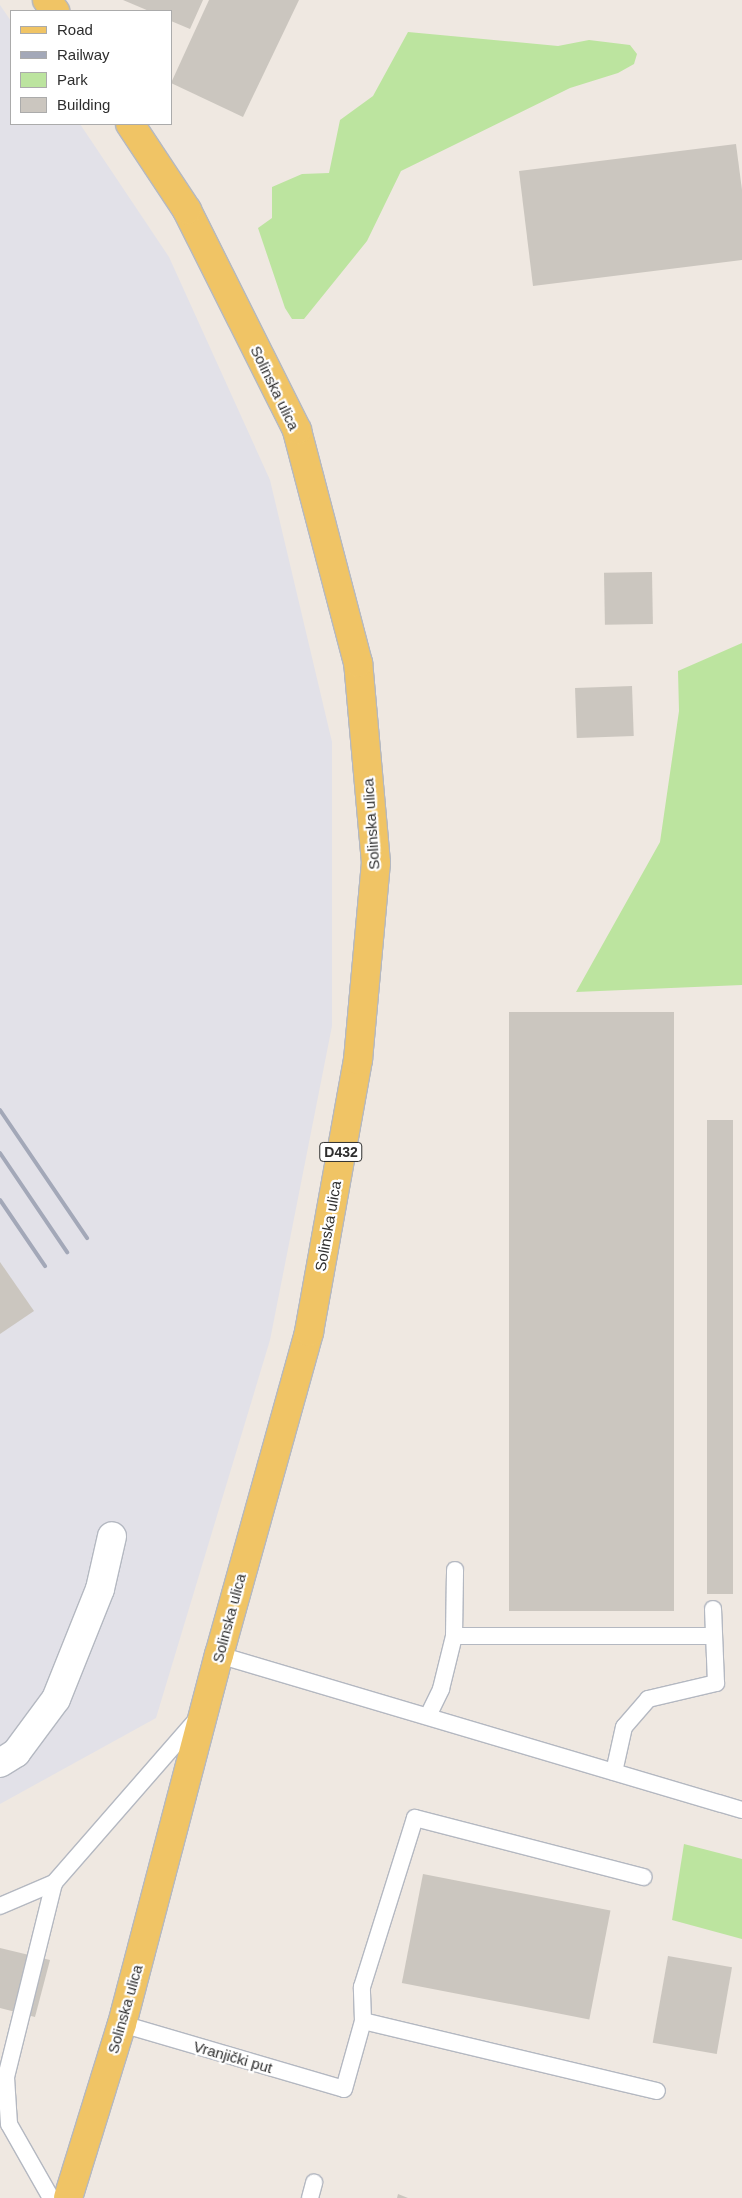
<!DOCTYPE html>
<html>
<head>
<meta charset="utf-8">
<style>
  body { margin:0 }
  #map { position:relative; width:742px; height:2198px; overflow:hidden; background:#efe8e1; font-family:Helvetica,sans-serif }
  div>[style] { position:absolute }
  .industrial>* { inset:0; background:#e2e1e8 }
  .green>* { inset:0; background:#bce49f }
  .building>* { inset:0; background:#cbc6bf; transform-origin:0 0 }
  .roads { filter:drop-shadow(1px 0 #b4b8c1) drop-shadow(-1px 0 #b4b8c1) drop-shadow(0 1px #b4b8c1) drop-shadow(0 -1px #b4b8c1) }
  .service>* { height:16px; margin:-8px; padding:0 8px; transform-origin:8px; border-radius:8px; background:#fff }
  .minor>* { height:28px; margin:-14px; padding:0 14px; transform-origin:14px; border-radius:14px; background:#fff }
  .primary>* { height:28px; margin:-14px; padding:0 14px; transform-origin:14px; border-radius:14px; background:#f0c465 }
  .rail>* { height:4px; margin:-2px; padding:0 2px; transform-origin:2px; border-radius:2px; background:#a3a8b8 }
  span { translate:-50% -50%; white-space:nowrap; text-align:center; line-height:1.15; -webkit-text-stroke:4.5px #fff; paint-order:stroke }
  .shield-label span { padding:1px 4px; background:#fff; border:1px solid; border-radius:4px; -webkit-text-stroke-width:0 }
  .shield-label { font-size:14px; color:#2e2e2e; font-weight:700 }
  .street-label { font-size:15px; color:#2e2e2e }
  .legend { position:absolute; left:10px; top:10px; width:162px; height:115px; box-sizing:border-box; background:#fff; border:1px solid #ababab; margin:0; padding:6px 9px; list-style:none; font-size:15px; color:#2e2e2e }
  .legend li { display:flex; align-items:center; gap:10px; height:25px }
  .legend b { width:25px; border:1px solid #ababab }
</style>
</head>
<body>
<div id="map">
  <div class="industrial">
    <i style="clip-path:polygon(0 5px,11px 21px,11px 124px,80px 124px,169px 257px,270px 480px,332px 742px,332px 1026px,270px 1340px,156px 1718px,0 1804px)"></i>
  </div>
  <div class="green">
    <i style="clip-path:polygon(408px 32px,558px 46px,589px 40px,630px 45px,637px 54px,634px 64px,618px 73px,570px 88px,401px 171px,367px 241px,304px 319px,292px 319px,285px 308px,258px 228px,272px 218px,272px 187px,302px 174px,329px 173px,340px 120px,373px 96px)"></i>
    <i style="clip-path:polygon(742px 643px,742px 985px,576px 992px,660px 842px,679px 711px,678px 671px)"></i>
    <i style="clip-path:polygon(684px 1844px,742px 1859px,742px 1939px,672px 1920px)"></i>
  </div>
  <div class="building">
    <i style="clip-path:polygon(123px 0,203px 0,190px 29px,171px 21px,171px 11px,149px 11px)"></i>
    <i style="clip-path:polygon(209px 0,299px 0,243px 117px,171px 83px)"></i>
    <i style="clip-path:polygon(736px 144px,742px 190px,742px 260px,533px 286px,519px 171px)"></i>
    <i style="left:652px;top:572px;width:52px;height:48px;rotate:89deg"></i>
    <i style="left:632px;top:686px;width:50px;height:57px;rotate:88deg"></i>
    <i style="left:674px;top:1012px;width:599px;height:165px;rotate:90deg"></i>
    <i style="left:707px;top:1120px;width:26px;height:474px"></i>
    <i style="clip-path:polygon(0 1262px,34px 1311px,0 1334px)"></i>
    <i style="left:423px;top:1874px;width:191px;height:111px;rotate:11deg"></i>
    <i style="clip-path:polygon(0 1948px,50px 1960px,35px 2017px,0 2008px)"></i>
    <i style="left:668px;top:1956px;width:65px;height:88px;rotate:10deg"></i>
    <i style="clip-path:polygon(398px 2194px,408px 2198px,397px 2198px)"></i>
  </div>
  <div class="roads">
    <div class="service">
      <i style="left:454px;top:1636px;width:260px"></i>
      <i style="left:219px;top:1655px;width:545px;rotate:16.51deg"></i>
      <i style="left:428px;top:1716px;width:30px;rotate:-64deg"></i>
      <i style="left:441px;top:1689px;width:55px;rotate:-76.2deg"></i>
      <i style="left:454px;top:1636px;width:66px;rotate:-89.1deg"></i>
      <i style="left:614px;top:1772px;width:46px;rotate:-77.5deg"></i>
      <i style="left:624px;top:1727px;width:37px;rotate:-49deg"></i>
      <i style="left:648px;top:1699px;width:70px;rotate:-13.2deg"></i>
      <i style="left:716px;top:1683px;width:74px;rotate:-92.3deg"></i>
      <i style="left:0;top:1906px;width:59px;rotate:-23.1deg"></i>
      <i style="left:363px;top:2021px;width:34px;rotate:-92deg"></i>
      <i style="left:362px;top:1987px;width:177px;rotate:-72.6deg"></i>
      <i style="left:415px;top:1818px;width:236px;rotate:14.5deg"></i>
      <i style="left:122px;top:2024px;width:231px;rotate:16.3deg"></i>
      <i style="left:344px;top:2089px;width:71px;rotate:-74.4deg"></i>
      <i style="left:363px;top:2021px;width:302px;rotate:13.4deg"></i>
      <i style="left:51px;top:2198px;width:85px;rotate:-119.6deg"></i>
      <i style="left:9px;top:2124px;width:47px;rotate:-93.7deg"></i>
      <i style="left:6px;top:2077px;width:200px;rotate:-76.1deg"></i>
      <i style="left:54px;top:1883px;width:219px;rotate:-48.9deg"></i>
      <i style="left:310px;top:2198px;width:16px;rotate:-75deg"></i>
    </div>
    <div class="minor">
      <i style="left:0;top:1763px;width:19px;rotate:-32deg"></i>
      <i style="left:16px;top:1753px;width:67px;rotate:-53.5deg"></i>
      <i style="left:56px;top:1699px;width:118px;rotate:-68.2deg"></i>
      <i style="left:100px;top:1589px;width:54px;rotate:-77.2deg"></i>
    </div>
    <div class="primary">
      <i style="left:47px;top:0;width:14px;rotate:54deg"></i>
      <i style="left:68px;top:2198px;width:182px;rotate:-72.8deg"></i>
      <i style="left:122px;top:2024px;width:382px;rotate:-75.3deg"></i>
      <i style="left:219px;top:1655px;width:335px;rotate:-74.4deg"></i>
      <i style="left:309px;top:1332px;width:276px;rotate:-79.8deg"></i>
      <i style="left:358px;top:1060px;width:198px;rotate:-84.8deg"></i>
      <i style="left:376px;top:863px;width:201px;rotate:-95.1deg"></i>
      <i style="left:358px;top:663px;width:241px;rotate:-104.7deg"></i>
      <i style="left:297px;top:430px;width:246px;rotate:-116.6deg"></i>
      <i style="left:187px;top:210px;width:103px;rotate:-123.5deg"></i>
    </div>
  </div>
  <div class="rail">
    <i style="left:0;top:1110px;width:155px;rotate:55.8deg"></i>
    <i style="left:0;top:1153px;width:120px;rotate:55.9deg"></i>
    <i style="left:0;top:1200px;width:80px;rotate:55.7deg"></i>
  </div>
  <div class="shield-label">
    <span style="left:341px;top:1152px">D432</span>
  </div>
  <div class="street-label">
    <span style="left:275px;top:388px;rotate:64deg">Solinska ulica</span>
    <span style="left:371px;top:824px;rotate:-94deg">Solinska ulica</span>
    <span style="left:328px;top:1226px;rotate:-80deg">Solinska ulica</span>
    <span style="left:229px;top:1618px;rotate:-75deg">Solinska ulica</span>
    <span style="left:125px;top:2009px;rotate:-74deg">Solinska ulica</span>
    <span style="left:233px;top:2057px;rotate:16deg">Vranjički put</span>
  </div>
  <ul class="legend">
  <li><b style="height:6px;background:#f0c465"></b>Road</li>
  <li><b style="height:6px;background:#a3a8b8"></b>Railway</li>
  <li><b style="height:14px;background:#bce49f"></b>Park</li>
  <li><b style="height:14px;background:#cbc6bf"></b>Building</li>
  </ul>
</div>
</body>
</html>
